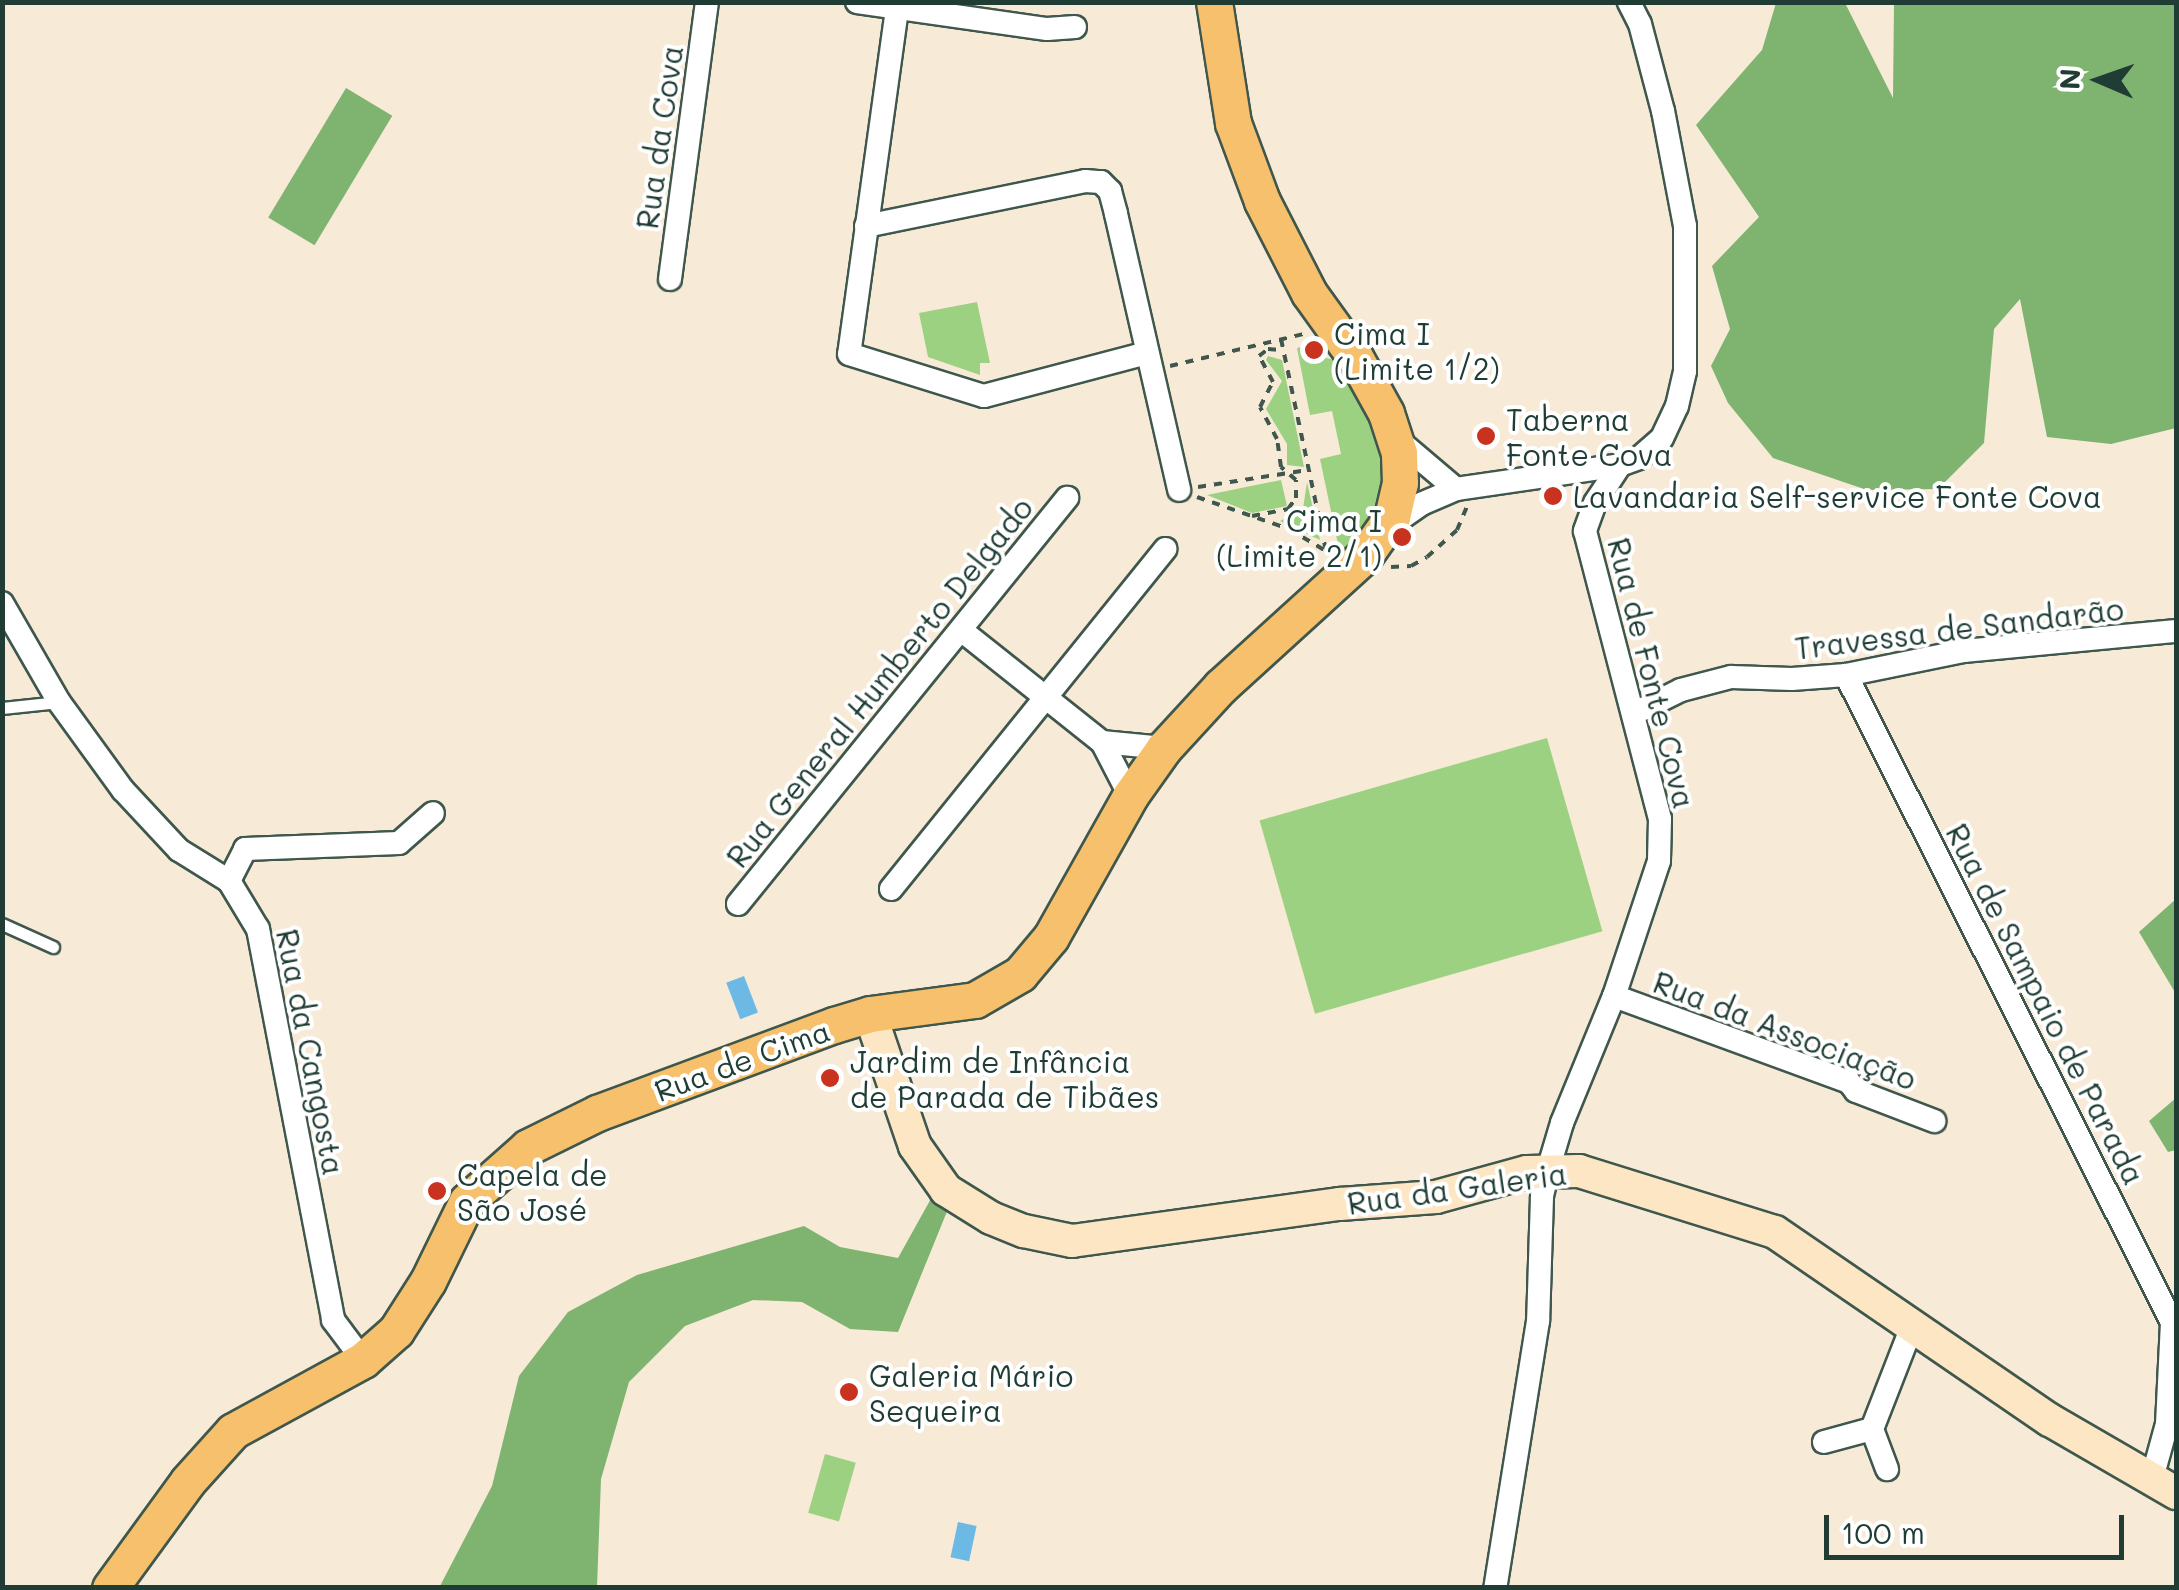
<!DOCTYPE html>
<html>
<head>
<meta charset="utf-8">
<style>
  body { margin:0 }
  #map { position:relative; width:2179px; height:1590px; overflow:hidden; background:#f7ead7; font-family:Mali,sans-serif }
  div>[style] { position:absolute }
  .green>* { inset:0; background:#9dd182; transform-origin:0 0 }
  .forest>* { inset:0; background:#7eb370; transform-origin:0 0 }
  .water>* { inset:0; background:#6db9e6; transform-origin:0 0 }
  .path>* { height:4px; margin-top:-2px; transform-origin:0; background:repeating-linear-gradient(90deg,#3f574c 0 8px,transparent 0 16px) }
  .roads { filter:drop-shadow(2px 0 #3f574c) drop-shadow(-2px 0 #3f574c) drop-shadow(0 2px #3f574c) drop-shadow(0 -2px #3f574c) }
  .lane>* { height:11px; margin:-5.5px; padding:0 5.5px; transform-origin:5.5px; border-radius:5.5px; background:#fff }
  .street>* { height:22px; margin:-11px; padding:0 11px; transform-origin:11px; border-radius:11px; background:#fff }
  .secondary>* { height:32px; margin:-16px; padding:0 16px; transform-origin:16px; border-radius:16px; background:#fce6c4 }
  .primary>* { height:35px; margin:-17.5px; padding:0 17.5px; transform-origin:17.5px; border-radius:17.5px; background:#f7c06c }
  .dots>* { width:28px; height:28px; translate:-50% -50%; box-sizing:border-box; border:5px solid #fff; border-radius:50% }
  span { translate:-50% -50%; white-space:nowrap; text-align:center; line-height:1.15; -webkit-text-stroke:8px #fff; paint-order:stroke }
  .street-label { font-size:30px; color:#1f3d34 }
  .poi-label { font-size:30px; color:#1f3d34 }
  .left { translate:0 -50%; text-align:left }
  .right { translate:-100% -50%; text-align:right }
  .frame { position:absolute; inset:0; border:5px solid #1f3d34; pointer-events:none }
  .north { position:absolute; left:2049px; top:30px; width:100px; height:100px; -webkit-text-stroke:8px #fff; paint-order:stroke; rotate:272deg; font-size:28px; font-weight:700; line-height:40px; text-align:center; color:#1f3d34 }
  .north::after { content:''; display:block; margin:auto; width:35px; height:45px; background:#1f3d34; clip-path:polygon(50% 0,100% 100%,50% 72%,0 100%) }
  .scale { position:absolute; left:1824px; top:1515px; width:300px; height:45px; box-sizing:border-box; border:5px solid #1f3d34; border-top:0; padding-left:12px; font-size:30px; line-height:35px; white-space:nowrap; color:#1f3d34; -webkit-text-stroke:8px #fff; paint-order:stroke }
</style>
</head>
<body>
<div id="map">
  <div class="green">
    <i style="clip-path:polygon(977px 302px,990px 363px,980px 363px,980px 375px,928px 357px,919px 313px)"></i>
    <i style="clip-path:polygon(1315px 343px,1319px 356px,1338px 361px,1369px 415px,1386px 462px,1383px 502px,1345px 559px,1340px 554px,1320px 459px,1341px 454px,1332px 411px,1310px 415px,1297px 348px)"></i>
    <i style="clip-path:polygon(1268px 356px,1282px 360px,1304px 467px,1287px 465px,1287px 444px,1266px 409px,1282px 381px,1266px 360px)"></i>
    <i style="clip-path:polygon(1281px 480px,1287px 506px,1252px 513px,1207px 495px)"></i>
    <i style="clip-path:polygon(1307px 482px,1320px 540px,1280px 521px,1303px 509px)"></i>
    <i style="left:1547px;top:738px;width:201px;height:299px;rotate:74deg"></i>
    <i style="left:825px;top:1454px;width:32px;height:61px;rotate:16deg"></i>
  </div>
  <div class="forest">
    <i style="clip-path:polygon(1776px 3px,1845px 3px,1893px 98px,1894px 3px,2176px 3px,2176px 428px,2111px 444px,2047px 437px,2020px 299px,1994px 329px,1984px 443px,1938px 489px,1867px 490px,1773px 458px,1728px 403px,1711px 366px,1730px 329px,1712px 266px,1759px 217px,1696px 125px,1762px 50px)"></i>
    <i style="left:346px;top:88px;width:54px;height:151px;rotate:31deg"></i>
    <i style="clip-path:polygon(2176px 899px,2176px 994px,2139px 932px)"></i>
    <i style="clip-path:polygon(2176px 1098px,2176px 1150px,2168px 1152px,2149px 1121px)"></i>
    <i style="clip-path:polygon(933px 1195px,948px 1209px,898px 1332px,850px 1329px,802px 1302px,753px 1300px,685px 1326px,629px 1382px,601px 1479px,597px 1587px,439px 1588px,492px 1486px,519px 1376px,568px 1312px,637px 1275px,804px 1226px,840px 1247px,898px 1258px)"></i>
  </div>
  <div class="water">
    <i style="left:744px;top:976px;width:39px;height:19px;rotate:69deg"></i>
    <i style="left:958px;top:1522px;width:19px;height:36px;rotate:12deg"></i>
  </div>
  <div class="path">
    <i style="left:1281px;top:339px;width:216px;rotate:78deg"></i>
    <i style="left:1170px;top:366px;width:141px;rotate:-13.5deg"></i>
    <i style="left:1198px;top:487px;width:111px;rotate:-8.8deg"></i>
    <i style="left:1197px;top:497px;width:97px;rotate:19.2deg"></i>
    <i style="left:1289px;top:529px;width:43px;rotate:30.7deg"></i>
    <i style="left:1252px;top:516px;width:37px;rotate:-11deg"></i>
    <i style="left:1288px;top:509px;width:14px;rotate:-54deg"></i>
    <i style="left:1296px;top:498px;width:18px;rotate:-90deg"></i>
    <i style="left:1296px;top:480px;width:20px;rotate:-139deg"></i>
    <i style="left:1281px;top:467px;width:28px;rotate:-98deg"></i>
    <i style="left:1277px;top:439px;width:36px;rotate:-118deg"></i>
    <i style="left:1260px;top:407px;width:28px;rotate:-63deg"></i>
    <i style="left:1273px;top:382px;width:30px;rotate:-118deg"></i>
    <i style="left:1259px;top:356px;width:11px;rotate:-38deg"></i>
    <i style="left:1268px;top:349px;width:15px;rotate:4deg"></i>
    <i style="left:1391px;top:567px;width:20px;rotate:-3deg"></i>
    <i style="left:1411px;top:566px;width:18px;rotate:-29deg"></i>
    <i style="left:1427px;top:557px;width:40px;rotate:-42deg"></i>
    <i style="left:1457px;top:530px;width:26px;rotate:-67deg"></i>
  </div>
  <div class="roads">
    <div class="lane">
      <i style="left:2px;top:708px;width:57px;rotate:-6deg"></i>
      <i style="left:2px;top:924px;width:56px;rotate:24.3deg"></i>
    </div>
    <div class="street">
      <i style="left:857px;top:2px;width:192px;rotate:8.1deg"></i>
      <i style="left:1047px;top:29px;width:28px;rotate:-4deg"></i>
      <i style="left:898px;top:2px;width:355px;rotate:97.9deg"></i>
      <i style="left:849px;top:354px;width:141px;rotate:17.3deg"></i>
      <i style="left:984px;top:396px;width:169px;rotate:-14.8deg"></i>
      <i style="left:866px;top:226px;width:224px;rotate:-11.6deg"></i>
      <i style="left:1085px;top:181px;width:16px;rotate:4deg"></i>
      <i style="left:1101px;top:182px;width:13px;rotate:45deg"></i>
      <i style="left:1110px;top:191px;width:24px;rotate:75deg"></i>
      <i style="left:1116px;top:214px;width:283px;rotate:77.1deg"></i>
      <i style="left:670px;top:279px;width:279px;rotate:-82.4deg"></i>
      <i style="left:1398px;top:440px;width:76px;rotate:40.2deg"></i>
      <i style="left:1620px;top:465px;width:20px;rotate:-20deg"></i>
      <i style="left:1639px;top:458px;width:30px;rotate:-41deg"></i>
      <i style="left:1662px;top:438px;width:35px;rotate:-65deg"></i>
      <i style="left:1677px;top:406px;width:36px;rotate:-77deg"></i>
      <i style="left:1685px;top:371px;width:145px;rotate:-90deg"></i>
      <i style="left:1685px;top:226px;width:117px;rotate:-100.8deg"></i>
      <i style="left:1663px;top:111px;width:90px;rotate:-104.8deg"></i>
      <i style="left:1640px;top:24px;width:25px;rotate:-117deg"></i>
      <i style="left:1390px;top:526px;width:38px;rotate:-35deg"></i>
      <i style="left:1421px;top:504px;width:38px;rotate:-23deg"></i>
      <i style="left:1456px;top:489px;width:166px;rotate:-8.3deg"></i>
      <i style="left:1620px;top:465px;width:45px;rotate:123.3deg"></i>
      <i style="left:1595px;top:503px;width:30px;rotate:110deg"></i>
      <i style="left:1585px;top:531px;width:298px;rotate:75.4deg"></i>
      <i style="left:1660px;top:819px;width:42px;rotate:91.4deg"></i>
      <i style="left:1659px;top:861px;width:142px;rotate:108.4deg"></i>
      <i style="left:1614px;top:996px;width:137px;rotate:112.3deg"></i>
      <i style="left:1562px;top:1123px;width:49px;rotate:106.6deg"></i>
      <i style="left:1548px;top:1170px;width:28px;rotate:103deg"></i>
      <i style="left:1542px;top:1197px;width:124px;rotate:91.8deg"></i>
      <i style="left:1538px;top:1321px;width:270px;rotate:99.1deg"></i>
      <i style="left:2px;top:603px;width:114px;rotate:60.1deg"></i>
      <i style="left:59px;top:702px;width:109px;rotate:54deg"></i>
      <i style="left:123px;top:790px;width:82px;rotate:47deg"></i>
      <i style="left:179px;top:850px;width:59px;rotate:31.8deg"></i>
      <i style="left:229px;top:881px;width:56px;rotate:58.9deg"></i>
      <i style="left:258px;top:929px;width:398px;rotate:79.1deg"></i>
      <i style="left:333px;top:1320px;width:50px;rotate:53.1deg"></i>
      <i style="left:961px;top:630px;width:180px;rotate:38.5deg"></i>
      <i style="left:1102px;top:742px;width:62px;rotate:5.5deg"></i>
      <i style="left:1846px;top:675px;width:724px;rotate:63.26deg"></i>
      <i style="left:2172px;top:1322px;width:102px;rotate:92.8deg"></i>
      <i style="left:2167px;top:1424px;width:60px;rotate:105.4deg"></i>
      <i style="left:1635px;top:713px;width:51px;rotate:-26.6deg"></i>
      <i style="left:1681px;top:690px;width:52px;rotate:-14.6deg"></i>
      <i style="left:1731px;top:677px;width:61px;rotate:1.9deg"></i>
      <i style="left:1792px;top:679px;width:54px;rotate:-4.2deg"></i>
      <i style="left:1846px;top:675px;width:120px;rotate:-11.5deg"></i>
      <i style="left:1964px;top:651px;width:213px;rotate:-5.4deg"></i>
      <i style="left:1102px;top:742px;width:61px;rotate:62.6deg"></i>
      <i style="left:229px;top:881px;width:36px;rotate:-63deg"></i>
      <i style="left:245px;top:849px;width:154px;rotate:-2.2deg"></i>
      <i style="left:399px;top:843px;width:45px;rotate:-41.4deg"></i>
      <i style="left:891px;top:889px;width:437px;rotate:-51.1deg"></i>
      <i style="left:738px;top:904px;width:523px;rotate:-50.98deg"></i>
      <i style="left:1614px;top:996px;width:250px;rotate:20.1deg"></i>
      <i style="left:1849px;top:1082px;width:11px;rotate:52deg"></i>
      <i style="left:1856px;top:1091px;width:84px;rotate:21deg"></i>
      <i style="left:1872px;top:1429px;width:113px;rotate:-68.7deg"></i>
      <i style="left:1824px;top:1442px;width:50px;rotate:-15.2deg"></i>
      <i style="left:1872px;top:1429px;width:43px;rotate:69.4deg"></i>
    </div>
    <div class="secondary">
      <i style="left:870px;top:1014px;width:139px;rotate:71.2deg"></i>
      <i style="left:915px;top:1146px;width:54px;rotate:54.8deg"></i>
      <i style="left:946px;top:1190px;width:53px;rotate:31.9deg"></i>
      <i style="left:991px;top:1218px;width:35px;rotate:22deg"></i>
      <i style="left:1024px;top:1231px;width:49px;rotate:11.8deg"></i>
      <i style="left:1072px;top:1241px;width:271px;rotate:-7.9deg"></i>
      <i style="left:1340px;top:1204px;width:96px;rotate:-4.2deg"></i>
      <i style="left:1436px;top:1197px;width:94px;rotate:-15.4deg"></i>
      <i style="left:1527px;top:1172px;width:52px;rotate:-1.1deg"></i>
      <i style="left:1579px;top:1171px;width:205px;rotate:17.3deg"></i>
      <i style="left:1775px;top:1232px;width:333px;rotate:34.4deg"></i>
      <i style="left:2050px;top:1420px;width:146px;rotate:30.1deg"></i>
    </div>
    <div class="primary">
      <i style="left:110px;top:1588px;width:132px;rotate:-53.9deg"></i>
      <i style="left:188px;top:1481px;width:67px;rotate:-48deg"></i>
      <i style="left:233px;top:1431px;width:148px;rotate:-28.6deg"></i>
      <i style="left:363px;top:1360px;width:44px;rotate:-41.3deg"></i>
      <i style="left:396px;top:1331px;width:59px;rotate:-57.4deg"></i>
      <i style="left:428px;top:1281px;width:89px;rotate:-64deg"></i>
      <i style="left:467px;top:1201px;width:81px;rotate:-41.5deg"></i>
      <i style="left:528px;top:1147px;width:77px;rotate:-26.2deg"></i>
      <i style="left:597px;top:1113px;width:253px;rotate:-20.4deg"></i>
      <i style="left:834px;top:1025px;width:38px;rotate:-17deg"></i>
      <i style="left:870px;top:1014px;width:106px;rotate:-7.6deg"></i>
      <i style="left:975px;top:1000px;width:52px;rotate:-30deg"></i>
      <i style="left:1020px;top:974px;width:48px;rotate:-50deg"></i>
      <i style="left:1051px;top:937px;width:162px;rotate:-60.7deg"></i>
      <i style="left:1130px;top:796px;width:59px;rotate:-54.7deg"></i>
      <i style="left:1164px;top:748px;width:83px;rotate:-47.4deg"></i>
      <i style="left:1220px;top:687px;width:196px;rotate:-42.3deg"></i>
      <i style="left:1365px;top:555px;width:47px;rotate:-54.6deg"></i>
      <i style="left:1392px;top:517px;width:35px;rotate:-77deg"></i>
      <i style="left:1400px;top:483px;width:30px;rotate:-92deg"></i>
      <i style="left:1399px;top:453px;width:42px;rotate:-108deg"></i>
      <i style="left:1386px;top:413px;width:64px;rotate:-119deg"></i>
      <i style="left:1355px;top:357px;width:79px;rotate:-125.7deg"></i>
      <i style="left:1309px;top:293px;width:103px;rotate:-117.1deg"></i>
      <i style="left:1262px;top:201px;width:83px;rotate:-110.4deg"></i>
      <i style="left:1233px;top:123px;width:122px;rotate:-98.9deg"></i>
    </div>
  </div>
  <div class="dots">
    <i style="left:1314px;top:350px;background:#c8321e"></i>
    <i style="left:1486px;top:436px;background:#c8321e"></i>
    <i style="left:1553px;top:496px;background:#c8321e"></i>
    <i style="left:1402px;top:537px;background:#c8321e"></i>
    <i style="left:830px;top:1078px;background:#c8321e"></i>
    <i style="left:437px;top:1191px;background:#c8321e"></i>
    <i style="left:849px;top:1392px;background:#c8321e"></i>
  </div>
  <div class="street-label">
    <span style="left:659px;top:137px;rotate:-82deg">Rua da Cova</span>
    <span style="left:1959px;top:628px;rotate:-7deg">Travessa de Sandarão</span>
    <span style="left:1652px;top:673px;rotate:76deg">Rua de Fonte Cova</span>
    <span style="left:879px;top:682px;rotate:-51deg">Rua General Humberto Delgado</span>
    <span style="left:2046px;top:1004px;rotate:63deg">Rua de Sampaio de Parada</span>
    <span style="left:1785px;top:1030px;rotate:21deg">Rua da Associação</span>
    <span style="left:311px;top:1052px;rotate:79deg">Rua da Cangosta</span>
    <span style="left:742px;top:1060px;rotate:-20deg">Rua de Cima</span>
    <span style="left:1457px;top:1188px;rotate:-8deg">Rua da Galeria</span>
  </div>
  <div class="poi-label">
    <span class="left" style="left:1334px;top:350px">Cima I<br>(Limite 1/2)</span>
    <span class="left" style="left:1506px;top:436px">Taberna<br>Fonte Cova</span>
    <span class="left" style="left:1573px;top:496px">Lavandaria Self-service Fonte Cova</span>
    <span class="right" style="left:1382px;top:537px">Cima I<br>(Limite 2/1)</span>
    <span class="left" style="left:850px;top:1078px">Jardim de Infância<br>de Parada de Tibães</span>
    <span class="left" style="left:457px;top:1191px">Capela de<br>São José</span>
    <span class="left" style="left:869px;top:1392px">Galeria Mário<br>Sequeira</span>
  </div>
  <div class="frame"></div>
  <div class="north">N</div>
  <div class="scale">100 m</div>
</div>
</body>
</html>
